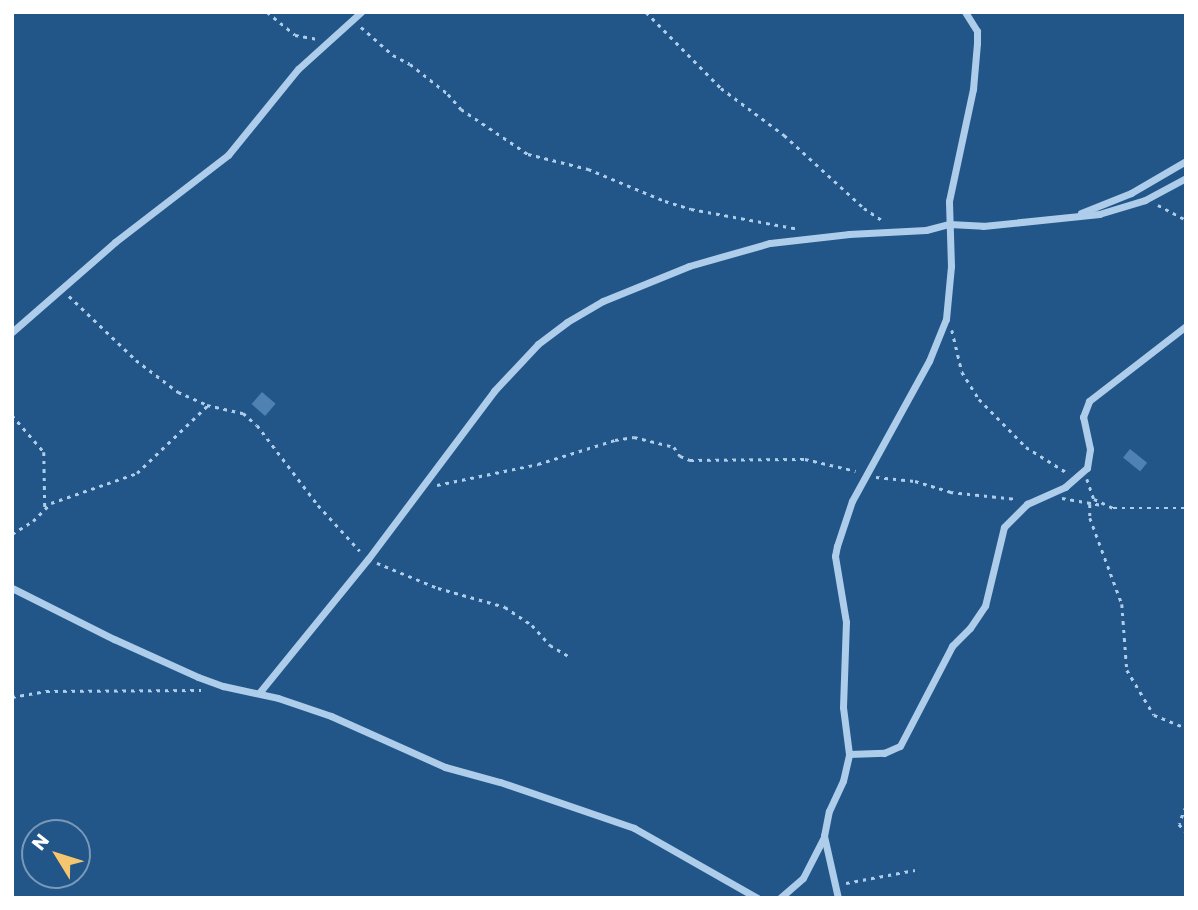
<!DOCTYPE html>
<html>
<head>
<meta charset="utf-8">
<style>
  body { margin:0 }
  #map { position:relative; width:1198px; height:910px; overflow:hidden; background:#258; font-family:Poppins,sans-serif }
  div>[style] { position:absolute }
  .building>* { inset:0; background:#4f81b2; transform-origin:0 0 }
  .path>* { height:2.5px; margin-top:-1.25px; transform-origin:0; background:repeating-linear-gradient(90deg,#adcdea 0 3.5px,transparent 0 8.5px) }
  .street>* { height:7px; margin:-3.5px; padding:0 3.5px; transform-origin:3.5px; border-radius:3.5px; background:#adcdea }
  span { translate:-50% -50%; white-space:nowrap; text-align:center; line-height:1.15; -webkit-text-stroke:5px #258; paint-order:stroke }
  .frame { position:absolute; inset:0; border:14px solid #fff; pointer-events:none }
  .north { position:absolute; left:21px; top:819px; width:70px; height:70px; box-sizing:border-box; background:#258; border:2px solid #7a99b8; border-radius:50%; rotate:308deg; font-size:19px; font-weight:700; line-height:28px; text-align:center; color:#fff }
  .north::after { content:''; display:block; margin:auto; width:24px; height:32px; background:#f6c66f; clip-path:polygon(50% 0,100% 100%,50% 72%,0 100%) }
</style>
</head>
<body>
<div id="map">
  <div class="building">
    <i style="left:262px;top:392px;width:18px;height:16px;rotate:41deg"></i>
    <i style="left:1130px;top:449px;width:22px;height:11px;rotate:39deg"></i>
  </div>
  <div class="path">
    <i style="left:267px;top:12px;width:36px;rotate:39deg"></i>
    <i style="left:295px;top:35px;width:23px;rotate:10deg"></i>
    <i style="left:646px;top:12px;width:107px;rotate:45.4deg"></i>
    <i style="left:721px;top:88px;width:79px;rotate:36.7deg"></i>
    <i style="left:784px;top:135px;width:108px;rotate:42.4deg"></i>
    <i style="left:864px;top:208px;width:25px;rotate:34deg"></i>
    <i style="left:361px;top:27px;width:43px;rotate:41.2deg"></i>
    <i style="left:393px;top:55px;width:19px;rotate:28deg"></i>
    <i style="left:410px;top:64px;width:48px;rotate:38.3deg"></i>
    <i style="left:448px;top:94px;width:20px;rotate:49deg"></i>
    <i style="left:461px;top:109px;width:81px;rotate:33.9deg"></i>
    <i style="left:528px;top:154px;width:62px;rotate:14deg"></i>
    <i style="left:588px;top:169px;width:83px;rotate:22.6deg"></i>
    <i style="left:665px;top:201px;width:27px;rotate:17deg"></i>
    <i style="left:691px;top:209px;width:110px;rotate:10.5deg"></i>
    <i style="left:1158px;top:205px;width:32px;rotate:28deg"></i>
    <i style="left:69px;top:296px;width:93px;rotate:43.7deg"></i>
    <i style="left:136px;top:360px;width:53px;rotate:37.3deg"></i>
    <i style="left:178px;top:392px;width:32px;rotate:24deg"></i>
    <i style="left:207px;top:405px;width:37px;rotate:13deg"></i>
    <i style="left:243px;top:413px;width:18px;rotate:41deg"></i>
    <i style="left:257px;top:425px;width:101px;rotate:52.7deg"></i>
    <i style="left:318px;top:505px;width:62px;rotate:47.6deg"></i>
    <i style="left:952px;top:330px;width:43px;rotate:76.6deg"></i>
    <i style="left:962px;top:372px;width:32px;rotate:58deg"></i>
    <i style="left:979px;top:399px;width:67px;rotate:45.6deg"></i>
    <i style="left:1026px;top:447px;width:47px;rotate:32deg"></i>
    <i style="left:12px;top:415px;width:49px;rotate:49.1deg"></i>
    <i style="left:44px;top:452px;width:55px;rotate:89deg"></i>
    <i style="left:876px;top:477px;width:39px;rotate:6deg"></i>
    <i style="left:915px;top:481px;width:37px;rotate:17deg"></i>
    <i style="left:950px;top:492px;width:67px;rotate:6deg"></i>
    <i style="left:1087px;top:479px;width:21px;rotate:71deg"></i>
    <i style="left:1094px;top:499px;width:21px;rotate:25deg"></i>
    <i style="left:1113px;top:508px;width:73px"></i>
    <i style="left:437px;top:485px;width:103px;rotate:-11.7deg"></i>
    <i style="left:538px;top:464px;width:81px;rotate:-17.3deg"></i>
    <i style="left:615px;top:440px;width:19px;rotate:-9deg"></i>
    <i style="left:634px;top:437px;width:41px;rotate:14deg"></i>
    <i style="left:674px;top:447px;width:11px;rotate:56deg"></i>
    <i style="left:680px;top:456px;width:11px;rotate:22deg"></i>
    <i style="left:690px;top:460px;width:115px;rotate:-0.5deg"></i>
    <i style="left:805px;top:459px;width:52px;rotate:13.2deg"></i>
    <i style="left:1062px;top:498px;width:39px;rotate:10deg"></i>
    <i style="left:1090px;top:504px;width:14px;rotate:90deg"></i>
    <i style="left:1090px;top:518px;width:92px;rotate:69.6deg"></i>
    <i style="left:1122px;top:604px;width:66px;rotate:85.7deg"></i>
    <i style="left:1127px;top:670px;width:52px;rotate:59deg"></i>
    <i style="left:1154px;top:715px;width:35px;rotate:22deg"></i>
    <i style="left:12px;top:534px;width:25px;rotate:-32deg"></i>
    <i style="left:33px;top:521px;width:25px;rotate:-45deg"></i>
    <i style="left:51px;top:503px;width:91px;rotate:-19.2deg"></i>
    <i style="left:137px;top:473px;width:97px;rotate:-43.7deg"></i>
    <i style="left:377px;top:563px;width:66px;rotate:22.3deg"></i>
    <i style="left:438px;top:588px;width:70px;rotate:15.8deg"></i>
    <i style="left:505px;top:607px;width:32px;rotate:34deg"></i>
    <i style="left:532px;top:625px;width:27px;rotate:48deg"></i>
    <i style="left:550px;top:645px;width:21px;rotate:31deg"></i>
    <i style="left:12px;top:697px;width:35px;rotate:-10deg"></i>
    <i style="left:46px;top:691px;width:155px;rotate:-0.4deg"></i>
    <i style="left:1186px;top:807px;width:18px;rotate:112deg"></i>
    <i style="left:1179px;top:824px;width:11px;rotate:49deg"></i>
    <i style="left:846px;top:883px;width:70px;rotate:-10.7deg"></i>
  </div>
  <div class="street">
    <i style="left:1081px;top:213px;width:54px;rotate:-21.8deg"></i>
    <i style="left:1131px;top:193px;width:64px;rotate:-30.2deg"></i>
    <i style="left:12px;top:332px;width:137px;rotate:-41.1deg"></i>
    <i style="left:115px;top:242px;width:143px;rotate:-37.6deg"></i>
    <i style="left:228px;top:155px;width:111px;rotate:-50.9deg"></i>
    <i style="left:298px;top:69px;width:85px;rotate:-42.1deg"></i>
    <i style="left:12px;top:588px;width:114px;rotate:26.6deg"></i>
    <i style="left:114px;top:639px;width:92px;rotate:24.3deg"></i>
    <i style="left:198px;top:677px;width:27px;rotate:20deg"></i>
    <i style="left:223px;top:686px;width:56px;rotate:12.3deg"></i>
    <i style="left:278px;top:698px;width:56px;rotate:18.8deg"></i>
    <i style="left:331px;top:716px;width:125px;rotate:24.1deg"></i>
    <i style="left:445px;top:767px;width:57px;rotate:15.3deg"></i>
    <i style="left:500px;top:782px;width:142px;rotate:18.9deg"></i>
    <i style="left:634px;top:828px;width:142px;rotate:29.6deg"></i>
    <i style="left:259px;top:693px;width:173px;rotate:-50.9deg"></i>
    <i style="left:368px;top:559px;width:210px;rotate:-53.1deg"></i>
    <i style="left:494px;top:391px;width:64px;rotate:-46.9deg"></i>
    <i style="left:538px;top:344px;width:36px;rotate:-37deg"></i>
    <i style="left:567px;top:322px;width:42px;rotate:-30.3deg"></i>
    <i style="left:603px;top:301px;width:93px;rotate:-22.1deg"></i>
    <i style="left:689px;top:266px;width:84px;rotate:-15.9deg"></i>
    <i style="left:770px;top:243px;width:80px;rotate:-6.5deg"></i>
    <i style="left:849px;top:234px;width:77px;rotate:-3deg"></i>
    <i style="left:926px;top:230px;width:24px;rotate:-15deg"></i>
    <i style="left:949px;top:224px;width:34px;rotate:3deg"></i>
    <i style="left:983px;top:226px;width:117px;rotate:-5.9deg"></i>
    <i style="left:1099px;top:214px;width:48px;rotate:-16.9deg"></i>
    <i style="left:1145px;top:200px;width:47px;rotate:-28.2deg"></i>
    <i style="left:849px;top:754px;width:35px;rotate:-2deg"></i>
    <i style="left:884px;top:753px;width:17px;rotate:-24deg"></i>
    <i style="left:900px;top:746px;width:113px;rotate:-62.5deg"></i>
    <i style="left:952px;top:646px;width:25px;rotate:-45deg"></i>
    <i style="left:970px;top:628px;width:27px;rotate:-56deg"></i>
    <i style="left:985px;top:606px;width:81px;rotate:-76.5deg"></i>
    <i style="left:1004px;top:527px;width:33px;rotate:-45deg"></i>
    <i style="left:1027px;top:504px;width:42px;rotate:-24.1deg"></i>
    <i style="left:1065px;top:487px;width:29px;rotate:-41deg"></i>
    <i style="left:1087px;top:468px;width:19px;rotate:-81deg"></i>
    <i style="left:1090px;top:449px;width:33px;rotate:-102deg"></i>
    <i style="left:1083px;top:417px;width:17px;rotate:-69deg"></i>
    <i style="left:1089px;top:401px;width:123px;rotate:-37.7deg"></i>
    <i style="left:780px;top:898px;width:30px;rotate:-41deg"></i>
    <i style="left:803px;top:878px;width:46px;rotate:-62.9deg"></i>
    <i style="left:838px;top:898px;width:64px;rotate:-102.7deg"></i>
    <i style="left:824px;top:836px;width:25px;rotate:-79deg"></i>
    <i style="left:829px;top:811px;width:33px;rotate:-65deg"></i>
    <i style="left:843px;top:781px;width:28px;rotate:-77deg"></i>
    <i style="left:849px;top:754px;width:47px;rotate:-97.3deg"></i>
    <i style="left:843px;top:707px;width:85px;rotate:-88deg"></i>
    <i style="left:846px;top:622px;width:67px;rotate:-99.5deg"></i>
    <i style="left:835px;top:556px;width:10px;rotate:-79deg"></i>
    <i style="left:837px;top:546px;width:47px;rotate:-71.6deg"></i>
    <i style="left:852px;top:501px;width:160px;rotate:-61.2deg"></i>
    <i style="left:929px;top:361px;width:45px;rotate:-68deg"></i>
    <i style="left:946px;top:319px;width:53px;rotate:-84.6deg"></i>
    <i style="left:951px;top:266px;width:65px;rotate:-91.8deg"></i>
    <i style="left:949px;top:201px;width:115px;rotate:-77.9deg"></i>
    <i style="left:973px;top:89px;width:46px;rotate:-85deg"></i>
    <i style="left:977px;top:43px;width:12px;rotate:-90deg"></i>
    <i style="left:977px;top:31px;width:22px;rotate:-122deg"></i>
  </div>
  <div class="frame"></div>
  <div class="north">N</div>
</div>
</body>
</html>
